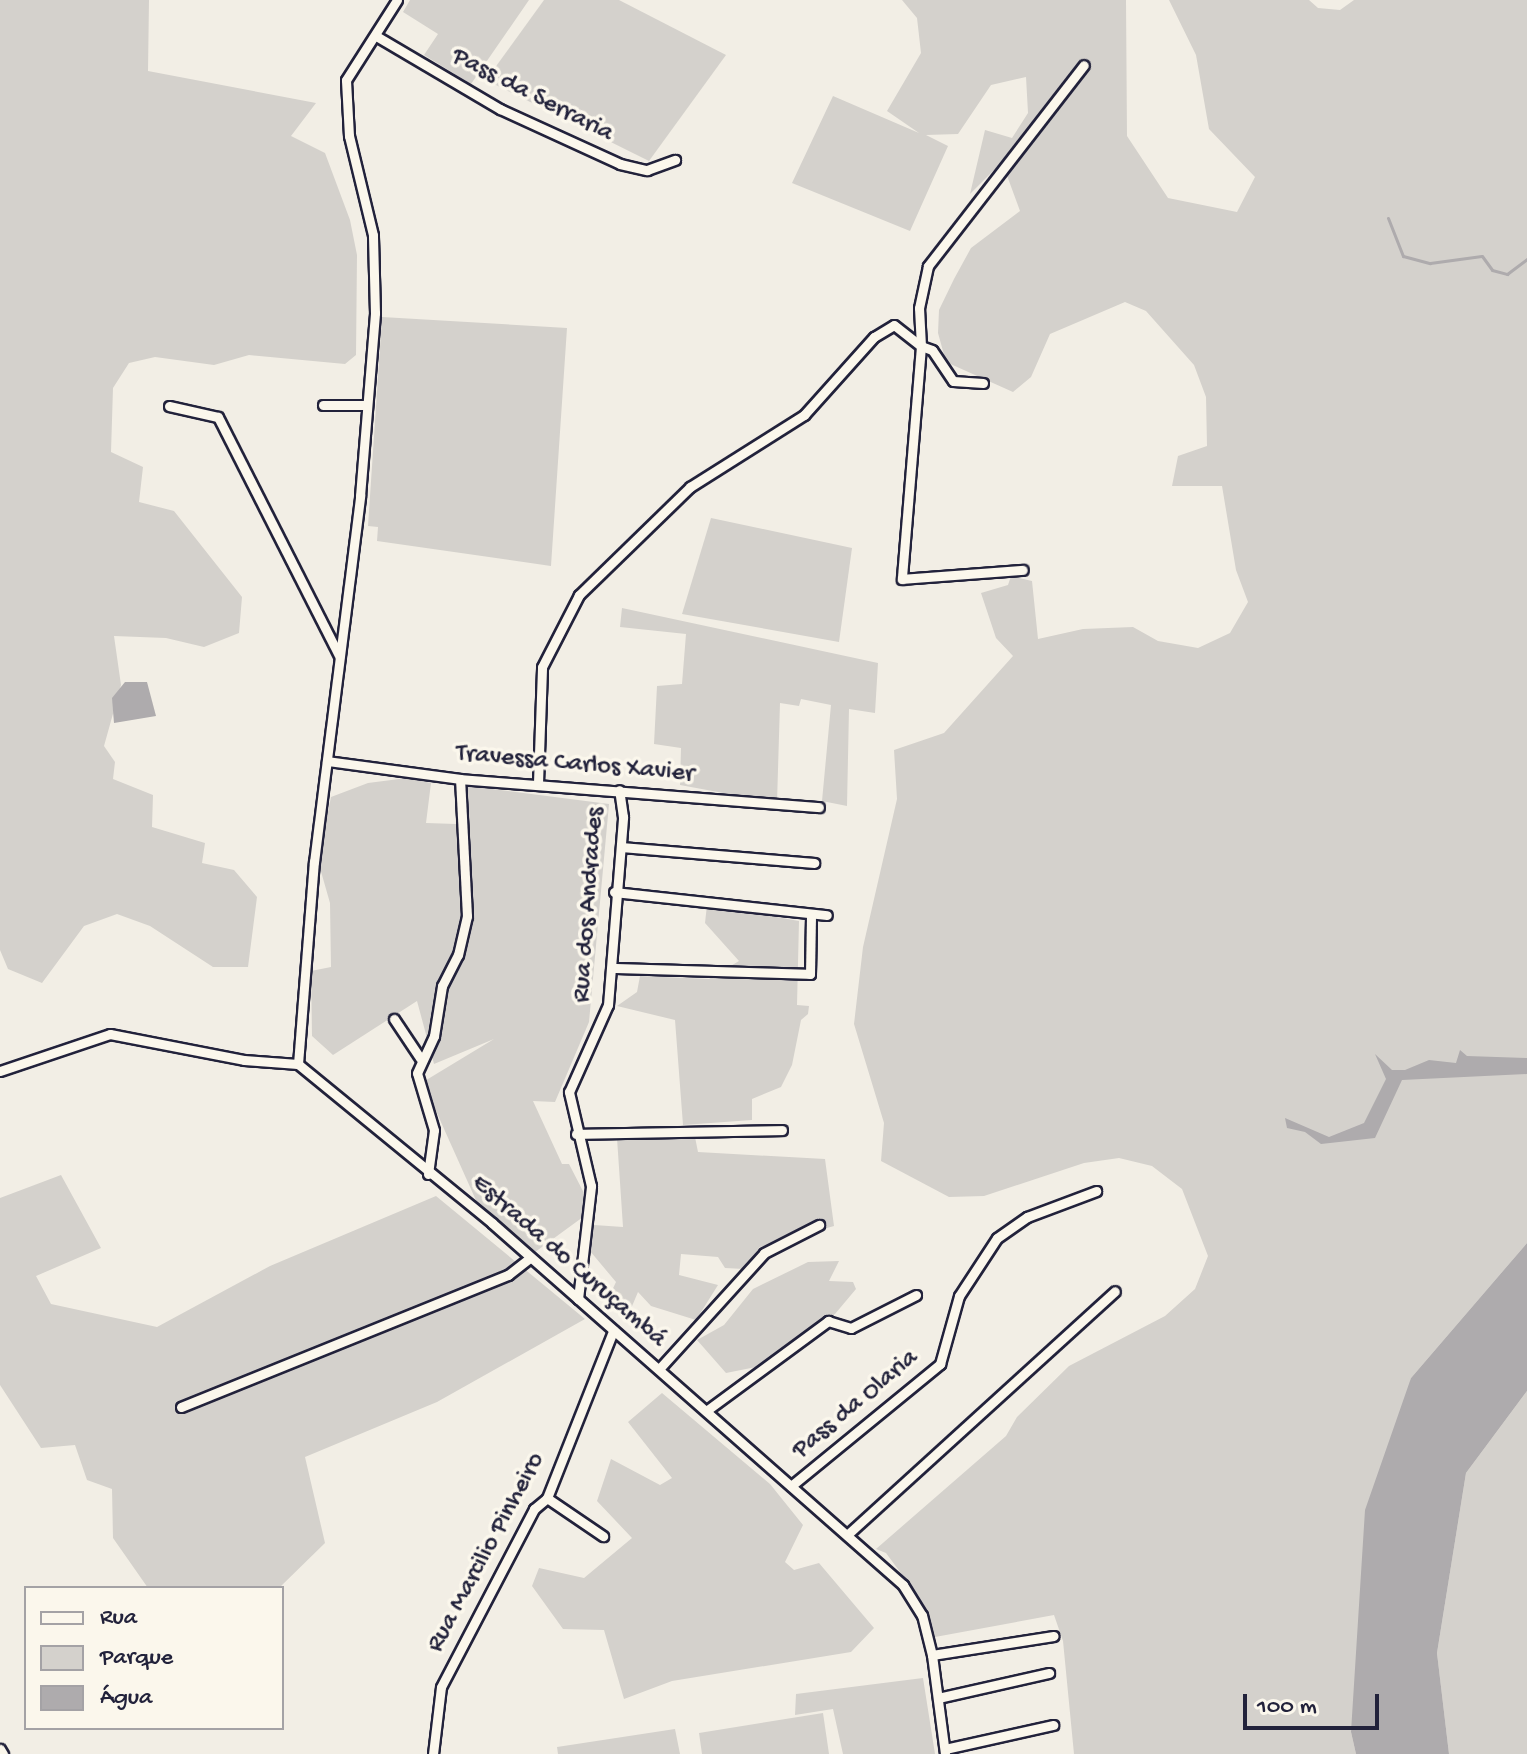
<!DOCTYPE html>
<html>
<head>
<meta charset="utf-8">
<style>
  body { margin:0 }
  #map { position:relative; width:1527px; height:1754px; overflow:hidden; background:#f2eee5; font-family:"Gochi Hand",sans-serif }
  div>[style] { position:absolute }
  .green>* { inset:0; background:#d4d1cc }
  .water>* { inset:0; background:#aeabad }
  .stream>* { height:3px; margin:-1.5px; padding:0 1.5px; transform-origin:1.5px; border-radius:1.5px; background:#aeabad }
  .roads { filter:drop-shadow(2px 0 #22223b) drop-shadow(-2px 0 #22223b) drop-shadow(0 2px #22223b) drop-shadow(0 -2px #22223b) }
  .minor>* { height:9px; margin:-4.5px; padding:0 4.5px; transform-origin:4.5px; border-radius:4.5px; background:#fbf7ec }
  span { translate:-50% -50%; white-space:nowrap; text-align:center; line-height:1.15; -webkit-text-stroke:7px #fbf7ec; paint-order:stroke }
  .street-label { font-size:26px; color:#22223b }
  .legend { position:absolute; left:24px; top:1586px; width:260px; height:144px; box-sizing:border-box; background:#fbf7ec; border:2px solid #a4a2a5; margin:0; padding:10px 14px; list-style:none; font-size:24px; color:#22223b }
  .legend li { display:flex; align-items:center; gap:16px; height:40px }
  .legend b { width:40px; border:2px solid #a4a2a5 }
  .scale { position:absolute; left:1243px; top:1694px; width:136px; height:36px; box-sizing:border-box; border:4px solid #22223b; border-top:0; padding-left:10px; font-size:24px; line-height:28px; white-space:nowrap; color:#22223b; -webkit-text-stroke:6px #fbf7ec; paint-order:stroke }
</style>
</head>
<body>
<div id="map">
  <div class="green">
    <i style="clip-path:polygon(0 0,149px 0,148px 71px,316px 103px,291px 136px,325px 153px,350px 220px,357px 255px,356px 355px,345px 364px,249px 355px,214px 365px,155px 357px,129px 363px,113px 388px,111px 452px,143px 467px,139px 502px,174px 511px,242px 597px,239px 633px,204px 647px,166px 638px,114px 636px,121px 685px,104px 746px,115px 762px,113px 779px,153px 795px,152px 827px,205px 843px,202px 863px,234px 870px,257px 897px,248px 967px,213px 967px,150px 926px,117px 914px,84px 926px,42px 983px,8px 969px,0 950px)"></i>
    <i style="clip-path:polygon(410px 0,529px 0,471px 84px,424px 55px,438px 34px,403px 12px)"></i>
    <i style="clip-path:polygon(544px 0,619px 0,726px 55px,649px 161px,486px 80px)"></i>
    <i style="clip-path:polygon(902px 0,1126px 0,1127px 136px,1168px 198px,1237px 212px,1255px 177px,1209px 129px,1196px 55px,1169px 0,1309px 0,1318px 8px,1340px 10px,1354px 0,1527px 0,1527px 1243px,1411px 1378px,1351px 1732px,1356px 1754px,1074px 1754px,1063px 1641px,1054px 1615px,935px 1637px,920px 1599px,886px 1553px,876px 1549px,1006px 1436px,1017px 1417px,1069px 1366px,1165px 1316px,1195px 1289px,1208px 1256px,1182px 1189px,1152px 1166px,1119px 1158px,1084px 1163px,984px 1196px,949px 1197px,881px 1161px,884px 1123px,854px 1024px,863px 947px,897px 799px,894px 750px,944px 733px,1013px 656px,996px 638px,981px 593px,1008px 585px,1011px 576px,1032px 581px,1038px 639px,1083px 629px,1133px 627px,1158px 641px,1198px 648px,1230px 633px,1248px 602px,1236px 570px,1222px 486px,1172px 486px,1178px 456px,1207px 446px,1206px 397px,1194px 365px,1146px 311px,1125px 302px,1050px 334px,1031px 377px,1013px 392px,946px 362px,938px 333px,939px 310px,954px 279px,971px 248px,1020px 211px,1002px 162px,970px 194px,985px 130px,1012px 138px,1028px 113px,1026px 77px,991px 85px,958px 134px,926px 135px,948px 146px,910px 231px,792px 183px,833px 96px,919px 133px,887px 111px,921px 53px,917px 18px)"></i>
    <i style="clip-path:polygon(382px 317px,567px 328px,551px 566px,377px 541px,378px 527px,368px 526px)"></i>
    <i style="clip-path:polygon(711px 518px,852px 548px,839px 642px,682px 614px)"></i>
    <i style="clip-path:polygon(622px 608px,878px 663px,875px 713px,849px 709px,847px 806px,822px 801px,831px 705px,801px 699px,799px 706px,780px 703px,777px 803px,680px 785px,681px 748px,654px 744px,657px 686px,682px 684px,686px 634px,620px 627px)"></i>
    <i style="clip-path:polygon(407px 778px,431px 783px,426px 823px,456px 824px,454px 784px,609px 804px,589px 1022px,555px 1102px,533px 1101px,562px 1164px,569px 1164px,586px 1197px,583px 1217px,531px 1255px,479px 1207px,423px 1082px,494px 1039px,434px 1064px,417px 1001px,333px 1055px,312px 1036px,311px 971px,331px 967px,330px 903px,318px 861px,331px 797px,368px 783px)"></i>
    <i style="clip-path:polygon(707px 905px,799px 921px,797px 1005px,809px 1006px,808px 1014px,801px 1020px,792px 1065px,781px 1087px,752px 1099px,752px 1120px,683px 1125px,675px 1020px,617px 1006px,637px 992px,640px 976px,709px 979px,739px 961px,705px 923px)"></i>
    <i style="clip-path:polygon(695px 1137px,698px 1152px,825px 1159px,834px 1226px,760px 1247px,744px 1269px,725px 1268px,718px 1257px,681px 1254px,679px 1275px,718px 1285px,696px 1320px,651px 1306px,638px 1292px,627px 1318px,607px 1301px,616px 1282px,590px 1251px,594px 1225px,623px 1227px,617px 1138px)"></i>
    <i style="clip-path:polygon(61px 1175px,101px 1248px,36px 1276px,51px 1304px,157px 1327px,270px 1266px,436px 1196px,585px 1319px,437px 1402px,305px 1457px,325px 1543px,279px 1588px,148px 1588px,113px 1538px,112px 1489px,87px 1480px,75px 1445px,41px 1448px,0 1385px,0 1198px)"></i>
    <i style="clip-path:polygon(839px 1261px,829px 1281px,853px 1282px,856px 1289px,835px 1314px,756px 1367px,726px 1373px,697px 1340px,724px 1325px,753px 1289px,808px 1262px)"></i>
    <i style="clip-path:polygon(1527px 1391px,1527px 1754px,1449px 1754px,1437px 1653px,1466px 1473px)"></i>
    <i style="clip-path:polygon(662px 1393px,770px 1484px,803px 1525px,785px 1562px,794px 1570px,819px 1563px,874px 1628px,851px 1652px,672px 1681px,624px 1699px,604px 1630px,563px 1629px,532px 1586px,539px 1568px,584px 1578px,632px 1538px,597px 1501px,611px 1459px,660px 1485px,672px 1478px,628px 1422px)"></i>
    <i style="clip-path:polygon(923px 1678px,935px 1754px,843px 1754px,833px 1709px,795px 1715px,796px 1694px)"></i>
    <i style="clip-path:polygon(823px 1713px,829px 1754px,702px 1754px,699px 1733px)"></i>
    <i style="clip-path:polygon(675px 1729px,680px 1754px,558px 1754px,557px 1747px)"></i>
  </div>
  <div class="water">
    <i style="clip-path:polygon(125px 682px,147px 682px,156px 716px,114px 723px,112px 698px)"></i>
    <i style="clip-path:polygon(1460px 1050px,1467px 1056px,1527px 1058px,1527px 1074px,1402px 1080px,1375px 1138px,1321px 1144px,1305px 1132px,1287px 1128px,1285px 1118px,1329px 1137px,1364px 1123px,1386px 1079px,1375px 1054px,1392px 1070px,1405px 1070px,1429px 1060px,1456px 1063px)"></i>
    <i style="clip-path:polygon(1527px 1243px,1527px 1391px,1466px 1473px,1437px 1653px,1449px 1754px,1356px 1754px,1351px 1732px,1365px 1510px,1411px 1378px)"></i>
  </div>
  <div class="stream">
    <i style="left:1388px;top:218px;width:41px;rotate:68.5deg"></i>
    <i style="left:1403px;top:256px;width:28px;rotate:15deg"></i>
    <i style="left:1430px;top:263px;width:52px;rotate:-7.7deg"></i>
    <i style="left:1482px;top:256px;width:17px;rotate:54deg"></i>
    <i style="left:1492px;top:270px;width:16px;rotate:15deg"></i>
    <i style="left:1507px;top:274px;width:25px;rotate:-37deg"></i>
  </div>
  <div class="roads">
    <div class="minor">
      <i style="left:376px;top:36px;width:144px;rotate:30.5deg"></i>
      <i style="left:500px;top:109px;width:132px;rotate:24.6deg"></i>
      <i style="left:620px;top:164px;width:28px;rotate:13deg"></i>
      <i style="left:647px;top:170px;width:30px;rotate:-20deg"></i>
      <i style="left:983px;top:383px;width:30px;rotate:-176deg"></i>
      <i style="left:953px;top:381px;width:37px;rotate:-124deg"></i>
      <i style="left:932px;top:350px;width:12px;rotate:-160deg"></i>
      <i style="left:921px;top:346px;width:38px;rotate:-93deg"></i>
      <i style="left:919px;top:308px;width:43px;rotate:-77.9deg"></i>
      <i style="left:928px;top:266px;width:254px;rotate:-52.2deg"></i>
      <i style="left:323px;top:405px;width:43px"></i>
      <i style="left:169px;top:406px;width:50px;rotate:12.7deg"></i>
      <i style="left:218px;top:417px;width:268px;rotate:63.1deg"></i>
      <i style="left:327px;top:761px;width:134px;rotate:7.7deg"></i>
      <i style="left:460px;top:779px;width:360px;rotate:4.5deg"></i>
      <i style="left:538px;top:783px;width:116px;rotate:-88deg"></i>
      <i style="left:542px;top:667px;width:81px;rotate:-62.8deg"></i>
      <i style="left:579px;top:595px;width:155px;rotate:-44.2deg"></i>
      <i style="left:690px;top:487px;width:135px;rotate:-32.3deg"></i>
      <i style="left:804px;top:415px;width:105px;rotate:-48.1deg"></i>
      <i style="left:874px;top:337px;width:23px;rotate:-31deg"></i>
      <i style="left:894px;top:325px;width:34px;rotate:38deg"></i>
      <i style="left:921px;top:346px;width:234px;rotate:94.7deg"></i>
      <i style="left:902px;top:579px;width:121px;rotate:-4.3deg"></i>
      <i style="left:621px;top:847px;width:194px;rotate:4.7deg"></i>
      <i style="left:614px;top:892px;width:214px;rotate:6.2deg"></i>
      <i style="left:612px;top:968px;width:198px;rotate:1.7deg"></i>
      <i style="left:810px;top:974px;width:60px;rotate:-89deg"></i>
      <i style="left:394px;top:1019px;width:47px;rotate:56.3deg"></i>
      <i style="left:298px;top:1064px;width:203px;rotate:-85.5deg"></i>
      <i style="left:314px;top:862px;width:369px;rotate:-82.8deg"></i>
      <i style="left:360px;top:496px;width:184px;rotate:-85.3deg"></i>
      <i style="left:375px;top:313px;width:78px;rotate:-91.5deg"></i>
      <i style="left:373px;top:235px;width:102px;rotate:-103.6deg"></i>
      <i style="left:349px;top:136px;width:56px;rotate:-93.1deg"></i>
      <i style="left:346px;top:80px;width:95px;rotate:-57.5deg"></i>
      <i style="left:0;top:1071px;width:116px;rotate:-18.6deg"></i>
      <i style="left:110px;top:1034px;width:136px;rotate:11deg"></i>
      <i style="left:244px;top:1060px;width:54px;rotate:4.2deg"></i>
      <i style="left:298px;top:1064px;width:251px;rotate:39.3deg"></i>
      <i style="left:492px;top:1223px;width:548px;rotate:41.37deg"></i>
      <i style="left:903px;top:1585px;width:36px;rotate:58deg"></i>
      <i style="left:922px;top:1615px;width:41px;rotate:76deg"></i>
      <i style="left:932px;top:1655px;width:100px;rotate:82.5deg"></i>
      <i style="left:576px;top:1134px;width:206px;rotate:-1.1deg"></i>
      <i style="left:428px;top:1174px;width:44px;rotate:-82.2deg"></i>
      <i style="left:434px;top:1130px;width:59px;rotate:-106.6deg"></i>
      <i style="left:417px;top:1073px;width:41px;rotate:-65.3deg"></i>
      <i style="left:434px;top:1036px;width:51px;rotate:-80.9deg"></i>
      <i style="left:442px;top:986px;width:35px;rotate:-63deg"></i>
      <i style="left:458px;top:955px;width:40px;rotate:-77deg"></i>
      <i style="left:467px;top:916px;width:137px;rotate:-92.9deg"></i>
      <i style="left:578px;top:1299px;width:114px;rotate:-83.4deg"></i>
      <i style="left:591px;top:1186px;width:97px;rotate:-103.2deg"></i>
      <i style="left:569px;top:1092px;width:95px;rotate:-65.9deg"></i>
      <i style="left:608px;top:1005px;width:189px;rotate:-85.4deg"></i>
      <i style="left:623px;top:817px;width:27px;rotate:-98deg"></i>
      <i style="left:659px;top:1369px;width:156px;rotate:-47.8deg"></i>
      <i style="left:764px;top:1253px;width:62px;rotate:-27deg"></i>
      <i style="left:181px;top:1407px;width:353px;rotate:-22deg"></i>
      <i style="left:508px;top:1275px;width:28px;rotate:-38deg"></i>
      <i style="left:706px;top:1411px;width:152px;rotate:-36.4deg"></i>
      <i style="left:828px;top:1321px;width:24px;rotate:17deg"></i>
      <i style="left:851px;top:1328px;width:73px;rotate:-26.9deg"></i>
      <i style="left:791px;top:1486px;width:193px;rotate:-39.3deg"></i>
      <i style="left:940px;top:1364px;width:71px;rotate:-74.4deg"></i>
      <i style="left:959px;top:1296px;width:69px;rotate:-56.8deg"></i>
      <i style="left:997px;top:1238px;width:37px;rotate:-35deg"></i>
      <i style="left:1027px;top:1217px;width:74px;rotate:-20.6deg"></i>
      <i style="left:547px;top:1498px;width:68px;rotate:34.2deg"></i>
      <i style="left:847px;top:1535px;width:362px;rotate:-42.3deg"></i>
      <i style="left:932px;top:1655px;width:123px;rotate:-8.9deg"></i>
      <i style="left:938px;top:1698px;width:114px;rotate:-12.7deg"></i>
      <i style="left:0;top:1749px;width:6px;rotate:59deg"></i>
      <i style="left:945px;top:1749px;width:111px;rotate:-12.5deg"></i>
      <i style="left:433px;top:1754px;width:67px;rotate:-83.2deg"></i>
      <i style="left:441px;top:1687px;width:201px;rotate:-62.4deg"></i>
      <i style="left:534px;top:1509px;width:17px;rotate:-40deg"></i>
      <i style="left:547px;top:1498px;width:180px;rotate:-68.4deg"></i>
    </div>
  </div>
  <div class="street-label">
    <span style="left:532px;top:96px;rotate:27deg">Pass da Serraria</span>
    <span style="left:575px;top:765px;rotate:5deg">Travessa Carlos Xavier</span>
    <span style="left:590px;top:905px;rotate:-86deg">Rua dos Andrades</span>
    <span style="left:568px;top:1262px;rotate:41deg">Estrada do Curuçambá</span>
    <span style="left:856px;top:1405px;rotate:-40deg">Pass da Olaria</span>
    <span style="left:487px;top:1553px;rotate:-62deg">Rua Marcilio Pinheiro</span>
  </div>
  <ul class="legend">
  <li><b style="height:10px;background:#fbf7ec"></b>Rua</li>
  <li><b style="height:22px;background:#d4d1cc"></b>Parque</li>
  <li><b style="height:22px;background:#aeabad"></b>Água</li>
  </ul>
  <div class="scale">100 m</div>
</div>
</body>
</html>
